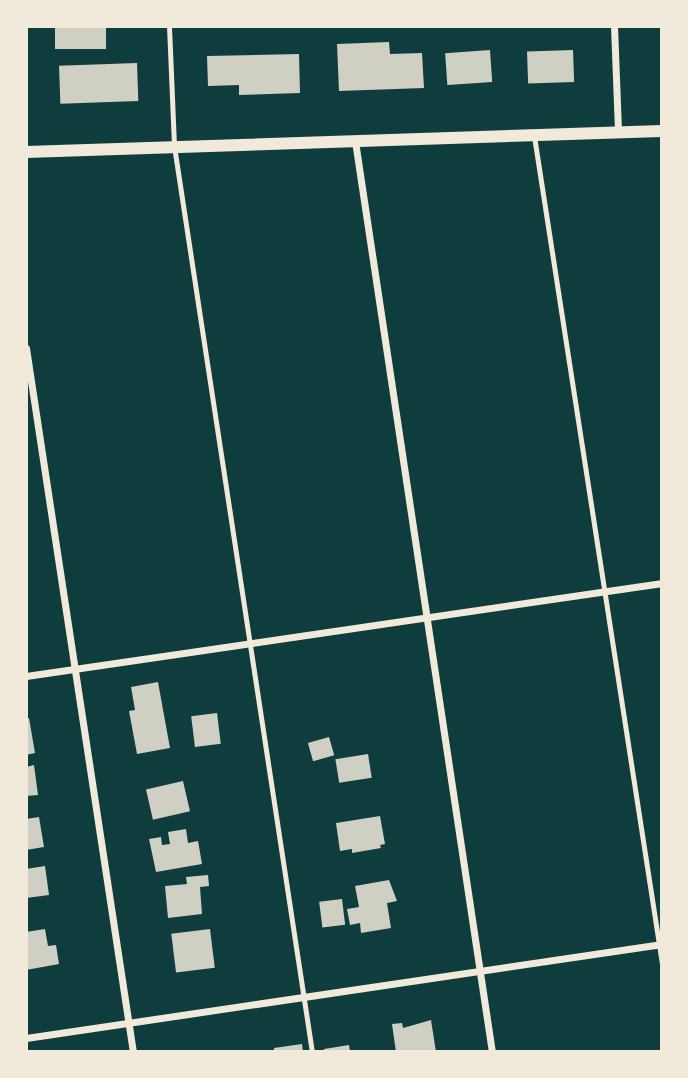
<!DOCTYPE html>
<html>
<head>
<meta charset="utf-8">
<style>
  body { margin:0 }
  #map { position:relative; width:688px; height:1078px; overflow:hidden; background:#0f3d3e; font-family:Roboto,sans-serif }
  div>[style] { position:absolute }
  .building>* { inset:0; background:#cfcfc3; transform-origin:0 0 }
  .service>* { height:5px; margin:-2.5px; padding:0 2.5px; transform-origin:2.5px; border-radius:2.5px; background:#f1e9da }
  .minor>* { height:7px; margin:-3.5px; padding:0 3.5px; transform-origin:3.5px; border-radius:3.5px; background:#f1e9da }
  .tertiary>* { height:12px; margin:-6px; padding:0 6px; transform-origin:6px; border-radius:6px; background:#f1e9da }
  span { translate:-50% -50%; white-space:nowrap; text-align:center; line-height:1.15; -webkit-text-stroke:7px #f1e9da; paint-order:stroke }
  .frame { position:absolute; inset:0; border:28px solid #f1e9da; pointer-events:none }
</style>
</head>
<body>
<div id="map">
  <div class="building">
    <i style="left:55px;top:26px;width:51px;height:23px"></i>
    <i style="clip-path:polygon(389px 42px,390px 54px,422px 53px,424px 88px,339px 91px,337px 44px)"></i>
    <i style="left:490px;top:50px;width:32px;height:45px;rotate:86deg"></i>
    <i style="left:573px;top:50px;width:32px;height:46px;rotate:88deg"></i>
    <i style="clip-path:polygon(299px 54px,300px 93px,239px 95px,239px 85px,208px 86px,207px 56px)"></i>
    <i style="left:137px;top:63px;width:38px;height:78px;rotate:88deg"></i>
    <i style="clip-path:polygon(158px 682px,170px 748px,137px 754px,129px 711px,135px 710px,131px 687px)"></i>
    <i style="left:217px;top:713px;width:31px;height:26px;rotate:83deg"></i>
    <i style="clip-path:polygon(29px 718px,35px 753px,26px 755px,26px 719px)"></i>
    <i style="left:329px;top:737px;width:19px;height:22px;rotate:74deg"></i>
    <i style="left:368px;top:754px;width:24px;height:33px;rotate:81deg"></i>
    <i style="clip-path:polygon(34px 765px,38px 795px,26px 796px,26px 767px)"></i>
    <i style="left:183px;top:781px;width:31px;height:38px;rotate:77deg"></i>
    <i style="clip-path:polygon(380px 816px,385px 844px,380px 845px,381px 848px,352px 853px,352px 849px,340px 851px,336px 823px)"></i>
    <i style="clip-path:polygon(39px 817px,44px 847px,26px 850px,26px 819px)"></i>
    <i style="clip-path:polygon(186px 829px,188px 843px,198px 841px,202px 864px,156px 872px,149px 839px,161px 837px,162px 845px,170px 844px,168px 832px)"></i>
    <i style="clip-path:polygon(45px 866px,49px 895px,26px 898px,26px 869px)"></i>
    <i style="clip-path:polygon(208px 875px,209px 886px,200px 887px,202px 914px,168px 918px,165px 886px,187px 884px,186px 877px)"></i>
    <i style="clip-path:polygon(389px 880px,397px 901px,387px 903px,391px 928px,361px 933px,360px 923px,350px 925px,347px 909px,359px 907px,355px 886px)"></i>
    <i style="left:342px;top:899px;width:26px;height:23px;rotate:83deg"></i>
    <i style="clip-path:polygon(45px 929px,48px 946px,56px 945px,59px 964px,26px 970px,26px 932px)"></i>
    <i style="left:210px;top:929px;width:39px;height:39px;rotate:83deg"></i>
    <i style="clip-path:polygon(431px 1020px,436px 1052px,396px 1052px,392px 1024px,402px 1023px,403px 1028px)"></i>
    <i style="clip-path:polygon(302px 1044px,303px 1052px,274px 1052px,274px 1048px)"></i>
    <i style="clip-path:polygon(349px 1045px,350px 1052px,324px 1052px,324px 1049px)"></i>
  </div>
  <div class="service">
    <i style="left:169px;top:26px;width:120px;rotate:87.6deg"></i>
    <i style="left:174px;top:146px;width:916px;rotate:81.34deg"></i>
    <i style="left:534px;top:136px;width:838px;rotate:81.21deg"></i>
  </div>
  <div class="minor">
    <i style="left:614px;top:26px;width:106px;rotate:87.8deg"></i>
    <i style="left:355px;top:141px;width:921px;rotate:81.45deg"></i>
    <i style="left:26px;top:348px;width:712px;rotate:81.36deg"></i>
    <i style="left:26px;top:676px;width:643px;rotate:-8.32deg"></i>
    <i style="left:26px;top:1038px;width:643px;rotate:-8.41deg"></i>
  </div>
  <div class="tertiary">
    <i style="left:26px;top:152px;width:636px;rotate:-1.89deg"></i>
  </div>
  <div class="frame"></div>
</div>
</body>
</html>
